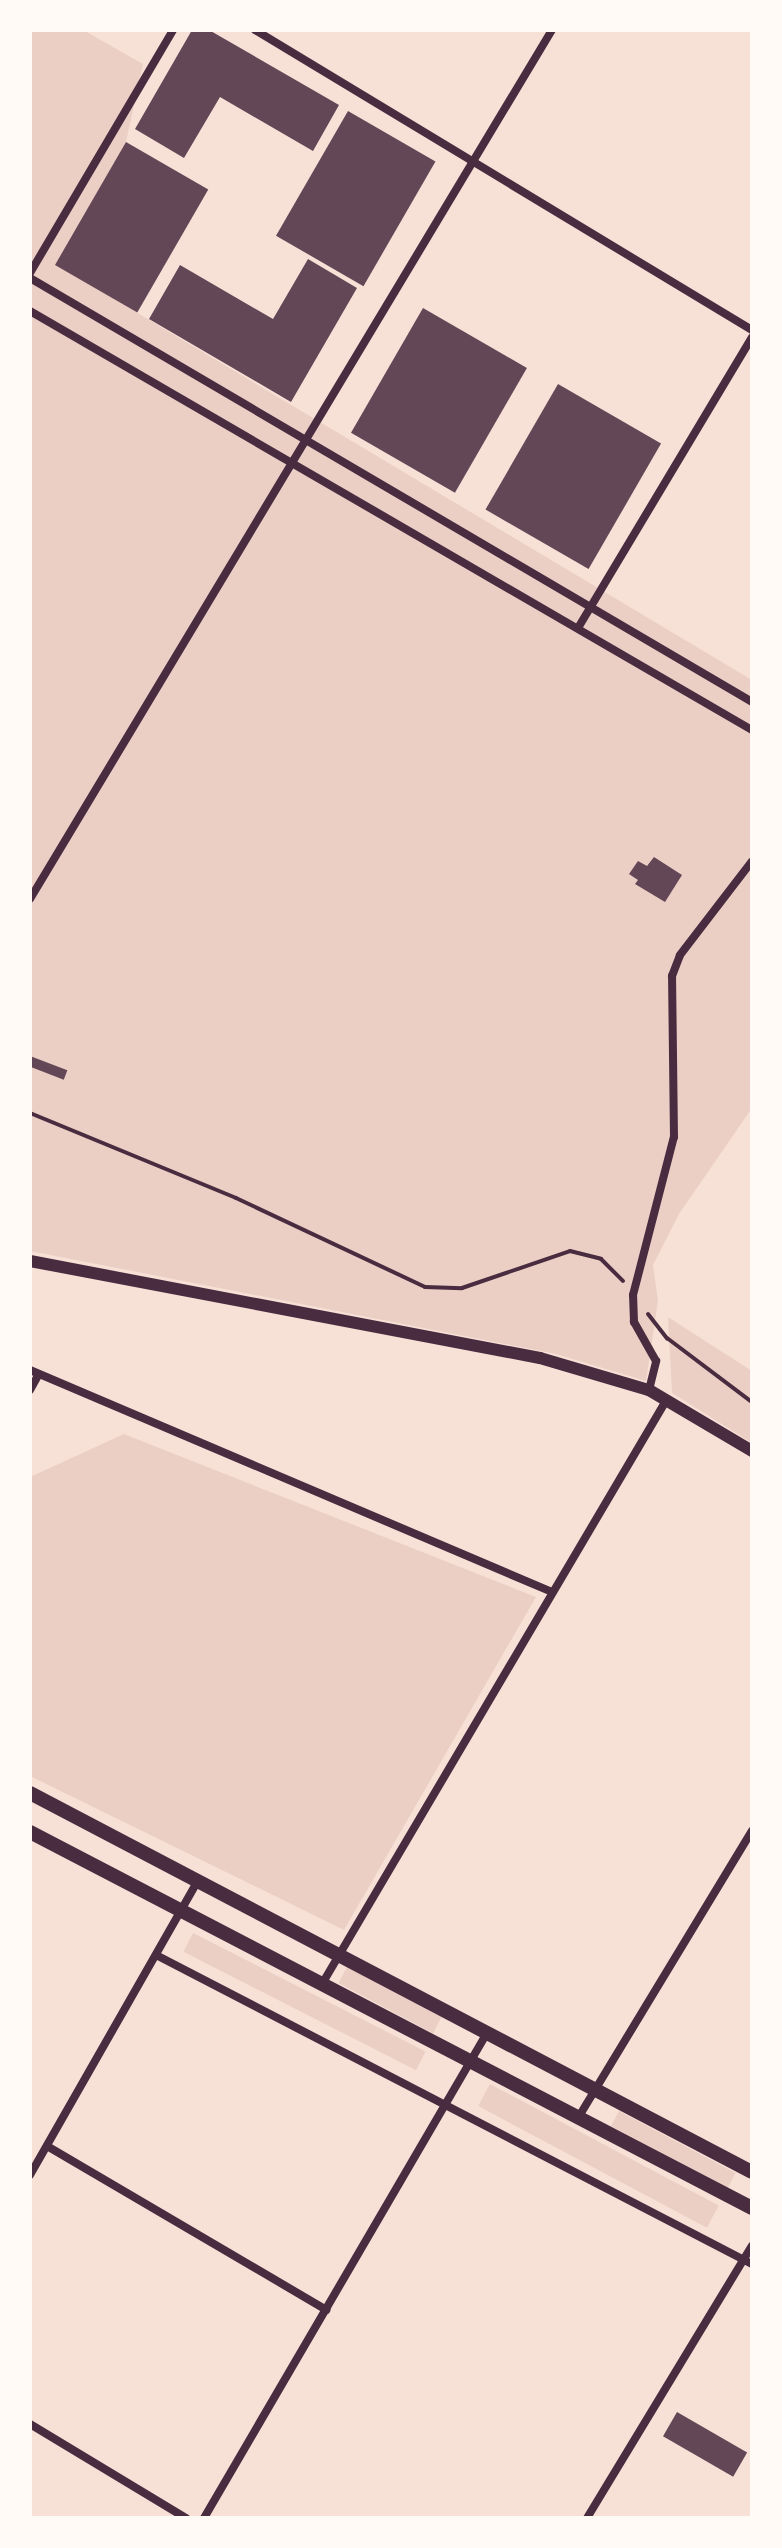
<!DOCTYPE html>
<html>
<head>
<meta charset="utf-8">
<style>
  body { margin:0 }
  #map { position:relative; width:782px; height:2548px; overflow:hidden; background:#f7e1d7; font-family:Helvetica,sans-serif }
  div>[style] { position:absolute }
  .green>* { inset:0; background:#ebcfc5; transform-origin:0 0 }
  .building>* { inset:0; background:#644757; transform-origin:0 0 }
  .path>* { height:4px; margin:-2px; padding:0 2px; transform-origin:2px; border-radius:2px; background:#4a2c40 }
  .minor>* { height:8px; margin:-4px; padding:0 4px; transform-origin:4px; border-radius:4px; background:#4a2c40 }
  .tertiary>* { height:12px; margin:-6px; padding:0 6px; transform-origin:6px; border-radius:6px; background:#4a2c40 }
  .secondary>* { height:14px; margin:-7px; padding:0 7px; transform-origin:7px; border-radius:7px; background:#4a2c40 }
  span { translate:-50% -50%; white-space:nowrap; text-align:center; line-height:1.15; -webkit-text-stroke:7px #fffaf5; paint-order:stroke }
  .frame { position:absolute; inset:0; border:32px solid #fffaf5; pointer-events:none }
</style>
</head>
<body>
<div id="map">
  <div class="green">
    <i style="clip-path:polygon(30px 30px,83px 30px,143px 64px,126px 142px,57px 265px,752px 680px,752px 1108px,679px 1214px,653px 1265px,658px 1301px,646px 1381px,556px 1354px,30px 1251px)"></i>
    <i style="clip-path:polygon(668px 1317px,752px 1371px,752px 1443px,672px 1393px)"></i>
    <i style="clip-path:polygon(124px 1434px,536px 1597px,344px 1930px,30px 1776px,30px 1477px)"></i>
    <i style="left:193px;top:1933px;width:261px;height:21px;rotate:27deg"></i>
    <i style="left:347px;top:1967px;width:107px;height:18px;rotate:28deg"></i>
    <i style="left:490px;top:2084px;width:259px;height:25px;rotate:28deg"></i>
    <i style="left:619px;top:2111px;width:132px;height:17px;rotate:28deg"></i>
  </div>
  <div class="building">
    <i style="clip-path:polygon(192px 30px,209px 30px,339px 105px,313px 151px,220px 97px,184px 158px,135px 129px)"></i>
    <i style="left:348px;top:111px;width:101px;height:144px;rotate:30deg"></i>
    <i style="left:126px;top:142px;width:95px;height:142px;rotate:30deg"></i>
    <i style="clip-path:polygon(308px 259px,357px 288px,291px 402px,149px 319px,180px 265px,273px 319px)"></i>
    <i style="left:423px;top:308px;width:120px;height:144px;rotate:30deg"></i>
    <i style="left:558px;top:384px;width:119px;height:145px;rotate:30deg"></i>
    <i style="clip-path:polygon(654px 857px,682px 875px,665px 902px,635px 884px,638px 880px,629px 874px,638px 861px,647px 866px)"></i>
    <i style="left:30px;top:1056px;width:40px;height:10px;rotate:21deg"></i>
    <i style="left:677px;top:2412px;width:81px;height:28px;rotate:30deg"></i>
  </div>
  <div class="path">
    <i style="left:30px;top:1113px;width:223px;rotate:22.4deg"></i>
    <i style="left:236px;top:1198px;width:209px;rotate:25.2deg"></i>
    <i style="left:425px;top:1287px;width:37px;rotate:2deg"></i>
    <i style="left:462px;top:1288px;width:114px;rotate:-18.9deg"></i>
    <i style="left:570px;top:1251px;width:32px;rotate:14deg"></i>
    <i style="left:601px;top:1259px;width:31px;rotate:45deg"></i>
    <i style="left:648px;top:1314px;width:31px;rotate:52deg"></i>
    <i style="left:667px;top:1338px;width:106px;rotate:37deg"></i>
  </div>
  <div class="minor">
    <i style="left:255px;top:30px;width:581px;rotate:31.12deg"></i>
    <i style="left:30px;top:273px;width:282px;rotate:-59.5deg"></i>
    <i style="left:30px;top:278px;width:837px;rotate:30.42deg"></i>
    <i style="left:30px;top:311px;width:835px;rotate:30.13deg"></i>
    <i style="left:578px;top:628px;width:339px;rotate:-59.1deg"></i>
    <i style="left:30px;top:899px;width:1014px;rotate:-59.01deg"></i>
    <i style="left:30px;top:1370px;width:567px;rotate:23.04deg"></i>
    <i style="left:30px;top:1390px;width:18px;rotate:-61deg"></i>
    <i style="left:649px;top:1390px;width:30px;rotate:-76deg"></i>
    <i style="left:656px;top:1361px;width:45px;rotate:-119.4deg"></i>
    <i style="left:634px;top:1322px;width:27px;rotate:-92deg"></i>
    <i style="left:633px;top:1295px;width:163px;rotate:-75.5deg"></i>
    <i style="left:674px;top:1137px;width:161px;rotate:-90.7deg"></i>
    <i style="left:672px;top:976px;width:22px;rotate:-69deg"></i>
    <i style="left:680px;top:955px;width:118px;rotate:-52.5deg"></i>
    <i style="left:158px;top:1956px;width:669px;rotate:27.41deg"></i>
    <i style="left:322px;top:1984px;width:679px;rotate:-59.47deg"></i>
    <i style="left:578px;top:2118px;width:336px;rotate:-58.8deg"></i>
    <i style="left:47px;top:2146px;width:324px;rotate:30.4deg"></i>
    <i style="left:30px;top:2175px;width:339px;rotate:-60.3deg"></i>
    <i style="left:30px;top:2424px;width:182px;rotate:31.1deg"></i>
    <i style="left:204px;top:2518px;width:562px;rotate:-59.74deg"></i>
    <i style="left:587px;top:2518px;width:318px;rotate:-58.8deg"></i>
  </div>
  <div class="tertiary">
    <i style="left:30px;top:1261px;width:519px;rotate:10.77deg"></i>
    <i style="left:540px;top:1358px;width:114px;rotate:16.4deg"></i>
    <i style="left:649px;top:1390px;width:120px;rotate:30.6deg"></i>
  </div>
  <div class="secondary">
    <i style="left:30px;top:1793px;width:815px;rotate:27.7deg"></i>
    <i style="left:30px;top:1832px;width:814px;rotate:27.51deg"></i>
  </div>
  <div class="frame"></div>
</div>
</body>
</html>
